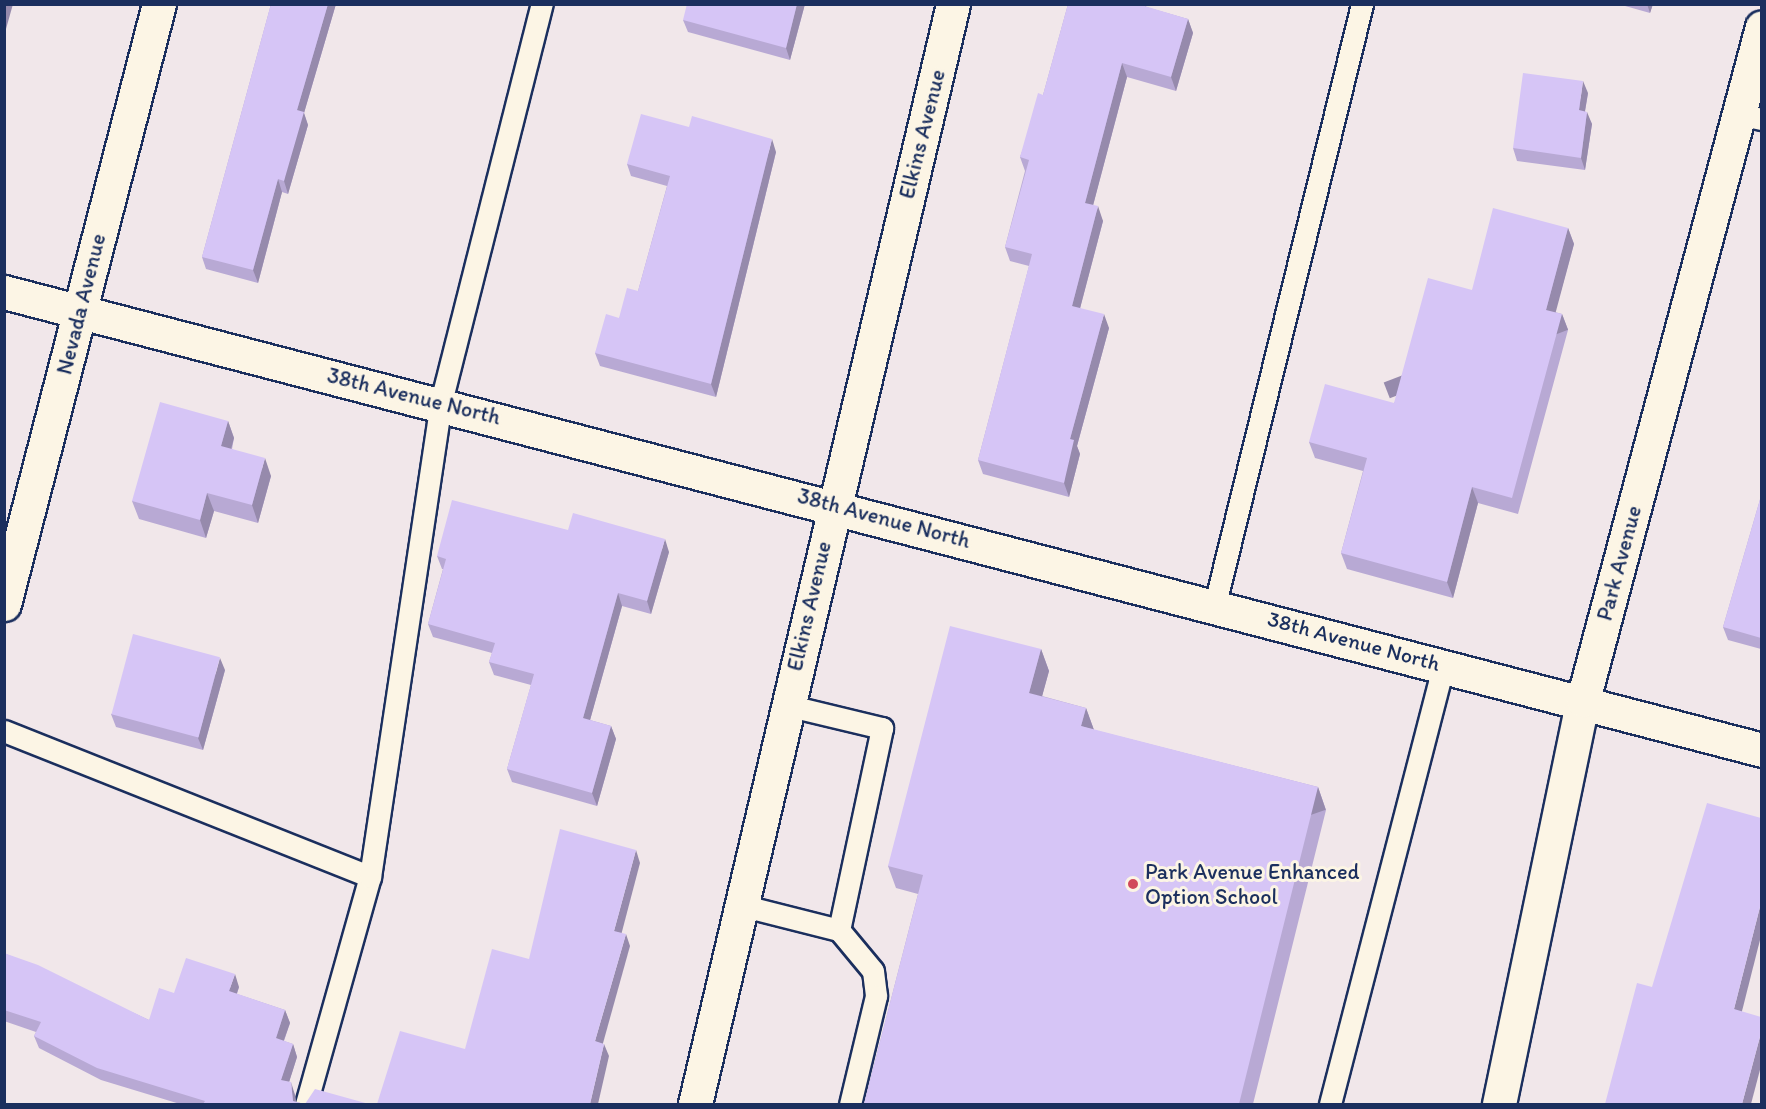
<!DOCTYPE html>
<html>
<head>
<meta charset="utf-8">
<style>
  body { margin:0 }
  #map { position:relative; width:1766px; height:1109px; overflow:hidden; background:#f1e7ea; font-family:Itim,sans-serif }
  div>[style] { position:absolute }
  .roads { filter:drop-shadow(2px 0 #1b2f5e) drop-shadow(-2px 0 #1b2f5e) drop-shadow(0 2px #1b2f5e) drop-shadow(0 -2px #1b2f5e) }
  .lane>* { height:21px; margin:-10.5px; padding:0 10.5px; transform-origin:10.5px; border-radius:10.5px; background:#fcf5e5 }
  .street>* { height:33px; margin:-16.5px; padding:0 16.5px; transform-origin:16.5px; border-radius:16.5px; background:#fcf5e5 }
  .wall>* { inset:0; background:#b8a9d4 }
  .shaded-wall>* { inset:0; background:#968aac; transform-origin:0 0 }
  .building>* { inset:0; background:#d6c5f6; transform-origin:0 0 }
  .dots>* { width:16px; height:16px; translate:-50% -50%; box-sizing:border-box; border:3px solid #fcf5e5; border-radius:50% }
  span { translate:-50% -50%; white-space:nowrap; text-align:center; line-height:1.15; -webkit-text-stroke:6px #fcf5e5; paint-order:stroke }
  .street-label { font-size:22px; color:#1b2f5e }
  .poi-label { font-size:22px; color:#1b2f5e }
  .left { translate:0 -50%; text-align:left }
  .frame { position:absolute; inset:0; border:6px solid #1b2f5e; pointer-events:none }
</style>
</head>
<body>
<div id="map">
  <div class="roads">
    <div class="lane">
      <i style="left:1738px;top:114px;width:25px;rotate:12deg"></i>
      <i style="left:1215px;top:604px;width:618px;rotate:-76.23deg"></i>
      <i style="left:786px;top:705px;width:99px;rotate:13.5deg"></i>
      <i style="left:882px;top:728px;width:207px;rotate:102deg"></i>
      <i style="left:4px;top:731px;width:394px;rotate:21.7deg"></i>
      <i style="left:740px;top:905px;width:102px;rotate:14.2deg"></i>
      <i style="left:839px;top:930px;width:53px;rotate:50.3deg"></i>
      <i style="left:873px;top:971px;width:25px;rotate:83deg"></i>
      <i style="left:876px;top:996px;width:111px;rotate:103.5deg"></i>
      <i style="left:306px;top:1104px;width:236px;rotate:-74.3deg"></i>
      <i style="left:370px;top:877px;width:480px;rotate:-81.5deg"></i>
      <i style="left:441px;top:402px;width:411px;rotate:-75.8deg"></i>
      <i style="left:1330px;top:1104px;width:455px;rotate:-75.5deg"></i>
    </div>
    <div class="street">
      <i style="left:4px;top:292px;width:1817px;rotate:14.6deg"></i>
      <i style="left:4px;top:604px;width:620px;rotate:-75.52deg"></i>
      <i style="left:695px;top:1104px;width:1130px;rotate:-76.8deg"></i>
      <i style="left:1499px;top:1104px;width:413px;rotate:-78.3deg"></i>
      <i style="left:1583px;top:700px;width:696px;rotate:-75.11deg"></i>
    </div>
  </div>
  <div class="wall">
    <i style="clip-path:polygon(271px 4px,336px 4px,304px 113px,308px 125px,288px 194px,282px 192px,258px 283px,206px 269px,202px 257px)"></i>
    <i style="clip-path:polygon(805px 4px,790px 60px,688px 32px,683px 20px)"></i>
    <i style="clip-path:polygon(1068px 4px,1147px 4px,1146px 7px,1188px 19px,1193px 33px,1176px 91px,1127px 77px,1093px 205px,1103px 221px,1080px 308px,1109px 328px,1077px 446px,1080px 454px,1069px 497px,983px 474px,978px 460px,1029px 266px,1010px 261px,1005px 247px,1025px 171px,1020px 157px,1043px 95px)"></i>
    <i style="clip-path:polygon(1618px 4px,1653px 4px,1650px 13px)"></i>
    <i style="clip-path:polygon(1588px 93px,1585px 111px,1592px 124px,1585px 170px,1517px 161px,1513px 148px)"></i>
    <i style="clip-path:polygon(776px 152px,716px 397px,600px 366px,595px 353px,638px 291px,667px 186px,631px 176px,627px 164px)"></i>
    <i style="clip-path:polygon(1568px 228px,1574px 244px,1555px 312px,1562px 314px,1568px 330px,1518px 514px,1478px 503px,1453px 598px,1347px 569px,1341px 553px,1363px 471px,1315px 458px,1309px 442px,1394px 403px,1472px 290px)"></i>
    <i style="clip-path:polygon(228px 421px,234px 438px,232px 449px,271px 476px,258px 523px,214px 511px,206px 538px,139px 519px,132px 501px)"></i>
    <i style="clip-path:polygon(1761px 496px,1761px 649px,1728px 640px,1723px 627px)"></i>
    <i style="clip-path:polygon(568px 530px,669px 552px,651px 614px,622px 606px,590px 720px,611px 726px,616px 739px,597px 806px,512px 782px,507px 769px,531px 685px,494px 675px,489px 662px,492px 653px,433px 637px,428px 624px,443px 569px,442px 569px,437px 556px)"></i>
    <i style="clip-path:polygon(1041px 649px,1049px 671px,1042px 696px,1086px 708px,1094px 730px,1318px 787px,1326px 810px,1253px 1104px,864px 1104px,918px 894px,896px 888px,888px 866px)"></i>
    <i style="clip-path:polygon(225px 670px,203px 750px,116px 727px,111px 714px)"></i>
    <i style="clip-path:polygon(4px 953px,149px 1020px,174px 993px,239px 987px,237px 994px,285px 1010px,290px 1023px,284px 1041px,293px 1044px,297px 1057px,289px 1082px,295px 1095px,296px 1102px,305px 1104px,369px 1104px,180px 1104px,101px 1080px,39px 1048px,34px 1036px,36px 1032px,4px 1021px)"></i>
  </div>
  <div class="shaded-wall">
    <i style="clip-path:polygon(4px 4px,13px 4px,4px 36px)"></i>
    <i style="clip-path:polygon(328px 4px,336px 4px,304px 113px,308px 125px,288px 194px,284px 181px,297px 110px)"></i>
    <i style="clip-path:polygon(797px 4px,805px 4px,790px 60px,786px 48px)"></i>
    <i style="clip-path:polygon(1647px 4px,1653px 4px,1650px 13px)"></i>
    <i style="clip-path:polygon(1188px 19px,1193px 33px,1176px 91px,1171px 77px)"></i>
    <i style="clip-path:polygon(1122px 63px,1127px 77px,1090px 217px,1085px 203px)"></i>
    <i style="clip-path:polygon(1583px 81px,1588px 93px,1583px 123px,1579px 110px)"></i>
    <i style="clip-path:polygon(1587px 112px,1592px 124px,1585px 170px,1581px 158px)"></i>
    <i style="clip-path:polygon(772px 139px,776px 152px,716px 397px,711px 384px)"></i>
    <i style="clip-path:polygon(278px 179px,282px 192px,258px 283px,253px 270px)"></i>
    <i style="clip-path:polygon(1098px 206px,1103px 221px,1077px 320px,1072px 306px)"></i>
    <i style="clip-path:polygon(1568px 228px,1574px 244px,1552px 326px,1546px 310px)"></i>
    <i style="clip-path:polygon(1104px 314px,1109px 328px,1077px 446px,1080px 454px,1069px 497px,1064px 483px,1070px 439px)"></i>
    <i style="left:1562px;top:314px;width:17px;height:191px;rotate:69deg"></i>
    <i style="clip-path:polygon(228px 421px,234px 438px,227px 464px,221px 446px)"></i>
    <i style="clip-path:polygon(265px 458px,271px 476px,258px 523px,252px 505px)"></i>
    <i style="clip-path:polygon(1472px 487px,1478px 503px,1453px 598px,1447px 582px)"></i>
    <i style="clip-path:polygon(207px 493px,214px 511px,206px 538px,200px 520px)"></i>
    <i style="clip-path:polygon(665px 539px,669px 552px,651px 614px,647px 601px)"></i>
    <i style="clip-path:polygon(618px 593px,622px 606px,587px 731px,583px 718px)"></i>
    <i style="clip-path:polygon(1041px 649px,1049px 671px,1037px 715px,1029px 693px)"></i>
    <i style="clip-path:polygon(220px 658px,225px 670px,203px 750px,198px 738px)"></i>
    <i style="clip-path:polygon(1086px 708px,1094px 730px,1081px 726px)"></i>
    <i style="clip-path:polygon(611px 726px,616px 739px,597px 806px,592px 793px)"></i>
    <i style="left:1318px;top:787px;width:24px;height:327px;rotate:71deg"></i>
    <i style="clip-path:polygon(636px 850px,640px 863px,619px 943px,614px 931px)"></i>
    <i style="clip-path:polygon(1761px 903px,1761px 936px,1739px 1023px,1734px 1009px)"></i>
    <i style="clip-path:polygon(626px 934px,630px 946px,600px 1054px,595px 1041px)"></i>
    <i style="clip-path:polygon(235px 974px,239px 987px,233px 1004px,229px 991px)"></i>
    <i style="clip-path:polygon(285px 1010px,290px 1023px,280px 1051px,276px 1038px)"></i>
    <i style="clip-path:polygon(1761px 1033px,1761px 1066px,1751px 1104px,1742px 1104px)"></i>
    <i style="clip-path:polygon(293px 1044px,297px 1057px,286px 1092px,281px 1080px)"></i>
    <i style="clip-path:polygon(604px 1044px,609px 1056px,598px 1104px,590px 1104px)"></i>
    <i style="clip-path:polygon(291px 1082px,295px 1095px,296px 1104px,293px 1101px)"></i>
  </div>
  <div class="building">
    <i style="clip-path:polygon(271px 4px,328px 4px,297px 110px,304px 112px,284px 181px,278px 179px,253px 270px,202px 257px)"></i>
    <i style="clip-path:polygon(687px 4px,797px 4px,786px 48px,683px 20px)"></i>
    <i style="clip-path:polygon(1068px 4px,1138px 4px,1188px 19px,1171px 77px,1122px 63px,1085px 203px,1098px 206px,1072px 306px,1104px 314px,1070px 439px,1074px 440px,1064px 483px,978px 460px,1032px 254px,1005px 247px,1029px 160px,1020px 157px,1038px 93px,1043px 95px)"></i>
    <i style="clip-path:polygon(1523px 73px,1583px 81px,1579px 110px,1587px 112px,1581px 158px,1513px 148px)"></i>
    <i style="clip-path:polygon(641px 114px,689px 127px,692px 116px,772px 139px,711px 384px,595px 353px,606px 314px,619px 318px,627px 288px,638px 291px,670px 176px,627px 164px)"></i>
    <i style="clip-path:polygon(1493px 208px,1568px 228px,1546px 310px,1562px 314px,1512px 498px,1472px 487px,1447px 582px,1341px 553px,1367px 458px,1309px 442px,1325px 384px,1394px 403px,1428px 278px,1472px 290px)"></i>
    <i style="clip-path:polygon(160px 402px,228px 421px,221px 446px,265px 458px,252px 505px,207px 493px,200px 520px,132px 501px)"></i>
    <i style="clip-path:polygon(1761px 496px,1761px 638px,1723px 627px)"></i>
    <i style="clip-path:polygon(452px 500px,568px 530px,573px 513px,665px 539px,647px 601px,618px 593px,583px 718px,611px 726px,592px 793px,507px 769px,534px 674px,489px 662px,495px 643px,428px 624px,446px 559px,437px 556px)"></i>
    <i style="clip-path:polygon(950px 626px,1041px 649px,1029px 693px,1086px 708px,1081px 726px,1318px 787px,1239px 1104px,864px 1104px,923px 875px,888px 866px)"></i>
    <i style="left:133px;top:634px;width:90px;height:83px;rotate:15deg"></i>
    <i style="clip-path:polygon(1707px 803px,1761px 818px,1761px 903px,1734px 1009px,1761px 1017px,1761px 1033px,1742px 1104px,1605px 1104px,1637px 983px,1652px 987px)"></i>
    <i style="clip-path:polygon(560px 829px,636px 850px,614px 931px,626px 934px,595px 1041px,604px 1044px,590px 1104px,377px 1104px,400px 1031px,465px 1049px,492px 949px,529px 959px)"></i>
    <i style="clip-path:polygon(4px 953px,38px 965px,149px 1020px,159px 988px,174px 993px,186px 958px,235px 974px,229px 991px,285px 1010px,276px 1038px,293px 1044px,281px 1080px,291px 1082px,293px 1101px,305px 1104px,315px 1089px,369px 1104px,203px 1104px,205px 1101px,97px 1068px,34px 1036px,41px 1022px,4px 1010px)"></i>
  </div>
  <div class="dots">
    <i style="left:1133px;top:884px;background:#d1495b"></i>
  </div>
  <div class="street-label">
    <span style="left:922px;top:134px;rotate:-76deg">Elkins Avenue</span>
    <span style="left:81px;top:304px;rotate:-76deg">Nevada Avenue</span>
    <span style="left:414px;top:396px;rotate:14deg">38th Avenue North</span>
    <span style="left:884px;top:518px;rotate:15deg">38th Avenue North</span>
    <span style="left:1619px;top:563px;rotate:-75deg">Park Avenue</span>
    <span style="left:809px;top:606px;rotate:-77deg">Elkins Avenue</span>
    <span style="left:1354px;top:641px;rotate:15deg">38th Avenue North</span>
  </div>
  <div class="poi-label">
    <span class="left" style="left:1145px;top:884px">Park Avenue Enhanced<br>Option School</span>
  </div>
  <div class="frame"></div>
</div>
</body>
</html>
